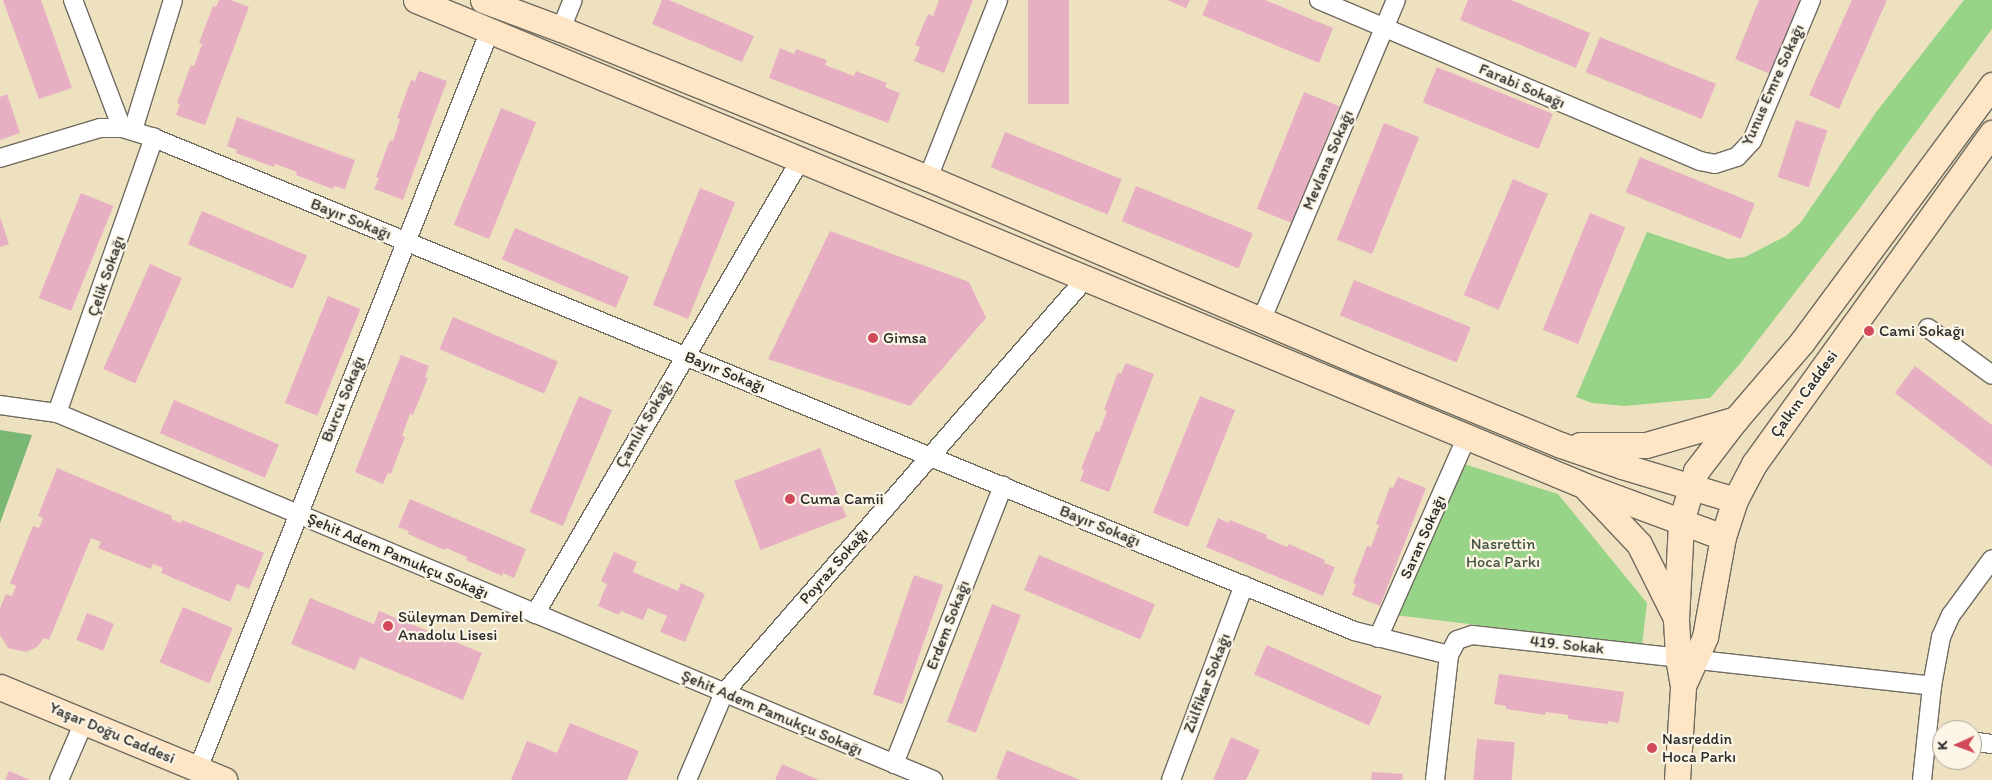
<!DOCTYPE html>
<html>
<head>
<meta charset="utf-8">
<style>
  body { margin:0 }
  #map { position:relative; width:1992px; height:780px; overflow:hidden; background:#eee1c0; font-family:Itim,sans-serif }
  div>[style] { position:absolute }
  .green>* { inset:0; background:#98d488 }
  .forest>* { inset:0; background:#7ab674 }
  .building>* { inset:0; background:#e7b0c2; transform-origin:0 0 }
  .roads { filter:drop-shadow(1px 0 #6f6b5f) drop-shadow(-1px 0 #6f6b5f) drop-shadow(0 1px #6f6b5f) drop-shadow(0 -1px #6f6b5f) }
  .street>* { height:18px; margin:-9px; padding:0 9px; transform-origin:9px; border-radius:9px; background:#fff }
  .secondary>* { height:25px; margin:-12.5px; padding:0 12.5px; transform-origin:12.5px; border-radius:12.5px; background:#fde5c5 }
  .dots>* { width:14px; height:14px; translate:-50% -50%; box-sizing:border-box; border:2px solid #fcf5e5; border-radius:50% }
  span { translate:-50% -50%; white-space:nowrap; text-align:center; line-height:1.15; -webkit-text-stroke:4.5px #fcf5e5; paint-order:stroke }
  .street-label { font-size:16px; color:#2b2b2b }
  .poi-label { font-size:16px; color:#2b2b2b }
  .left { translate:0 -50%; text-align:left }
  .park-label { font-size:16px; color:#465542 }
  .north { position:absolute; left:1932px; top:720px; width:50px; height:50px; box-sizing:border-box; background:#fcf5e5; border:1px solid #a8a49b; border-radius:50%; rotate:268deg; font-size:14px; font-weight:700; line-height:20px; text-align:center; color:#2b2b2b }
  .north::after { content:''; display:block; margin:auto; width:18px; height:22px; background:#d1495b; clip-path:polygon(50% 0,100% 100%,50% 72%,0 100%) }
</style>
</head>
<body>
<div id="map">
  <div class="green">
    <i style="clip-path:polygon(1964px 0,1992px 0,1992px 29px,1857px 212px,1739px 365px,1710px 398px,1625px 406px,1592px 403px,1576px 397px,1647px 232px,1728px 259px,1745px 257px,1786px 236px,1801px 222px,1877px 111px)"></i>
    <i style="clip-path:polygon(1461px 463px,1558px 494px,1647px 603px,1642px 645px,1395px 615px)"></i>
  </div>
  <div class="forest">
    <i style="clip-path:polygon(0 430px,32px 435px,0 523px)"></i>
  </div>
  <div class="building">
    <i style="clip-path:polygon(3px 0,41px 0,72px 88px,39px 99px)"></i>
    <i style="clip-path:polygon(219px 0,231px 0,249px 7px,205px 125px,176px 115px,180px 104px,177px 103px,191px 65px,194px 66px,202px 44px,199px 43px,213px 6px,216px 7px)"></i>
    <i style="clip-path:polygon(662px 0,669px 0,754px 36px,742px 62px,652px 24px)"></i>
    <i style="clip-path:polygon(939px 0,973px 0,944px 73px,914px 61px,920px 47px,915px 45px,928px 14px,933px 16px)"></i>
    <i style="left:1028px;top:0;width:41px;height:104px"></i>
    <i style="clip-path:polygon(1167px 0,1190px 0,1186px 8px)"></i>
    <i style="clip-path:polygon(1209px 0,1265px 0,1333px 28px,1319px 63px,1202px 15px)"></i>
    <i style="clip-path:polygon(1468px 0,1511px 0,1590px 33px,1576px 68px,1460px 20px)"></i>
    <i style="clip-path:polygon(1759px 0,1800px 0,1770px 74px,1735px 59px)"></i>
    <i style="clip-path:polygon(1852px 0,1887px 0,1839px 109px,1809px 95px)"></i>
    <i style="left:1600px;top:37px;width:125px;height:38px;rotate:22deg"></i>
    <i style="clip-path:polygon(780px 48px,794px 54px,796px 49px,827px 60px,825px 65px,854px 76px,856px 71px,887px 83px,885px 87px,900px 93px,888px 123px,769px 78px)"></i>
    <i style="left:1437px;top:67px;width:125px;height:38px;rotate:22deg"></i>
    <i style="clip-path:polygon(419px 71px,447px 81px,403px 200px,374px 189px,379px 178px,376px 177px,390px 140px,393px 141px,400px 119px,397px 118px,411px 80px,415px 81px)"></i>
    <i style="left:1304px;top:92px;width:38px;height:126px;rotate:22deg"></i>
    <i style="clip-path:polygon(7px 94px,20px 133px,0 140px,0 97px)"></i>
    <i style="left:501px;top:108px;width:38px;height:126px;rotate:22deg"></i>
    <i style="clip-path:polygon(237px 117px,355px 160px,345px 189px,334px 186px,333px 189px,296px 175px,297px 172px,275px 164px,274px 167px,236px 153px,237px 150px,227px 146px)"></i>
    <i style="left:1796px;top:120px;width:33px;height:60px;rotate:18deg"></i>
    <i style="left:1384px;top:123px;width:38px;height:126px;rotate:22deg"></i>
    <i style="left:1005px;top:132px;width:126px;height:38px;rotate:22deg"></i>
    <i style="left:1640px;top:157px;width:124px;height:38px;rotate:22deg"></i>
    <i style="left:1513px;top:179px;width:38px;height:126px;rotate:23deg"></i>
    <i style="left:1136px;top:186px;width:126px;height:38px;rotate:22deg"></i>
    <i style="left:700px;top:188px;width:38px;height:126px;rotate:22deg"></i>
    <i style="left:81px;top:193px;width:35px;height:113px;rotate:22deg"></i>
    <i style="left:202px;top:211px;width:114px;height:36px;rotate:23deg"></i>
    <i style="left:1590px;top:213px;width:38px;height:126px;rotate:22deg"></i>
    <i style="clip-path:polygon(0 217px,9px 244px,0 247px)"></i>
    <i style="left:515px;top:228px;width:124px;height:34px;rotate:23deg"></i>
    <i style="clip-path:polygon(830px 231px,969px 282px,986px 318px,910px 406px,768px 359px)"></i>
    <i style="left:150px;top:264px;width:35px;height:115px;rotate:24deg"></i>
    <i style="left:1354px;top:280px;width:126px;height:38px;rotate:22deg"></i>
    <i style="left:328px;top:296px;width:35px;height:115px;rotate:22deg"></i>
    <i style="left:453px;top:317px;width:114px;height:35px;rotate:23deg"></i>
    <i style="clip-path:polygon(401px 355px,429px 366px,425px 377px,428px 378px,413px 415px,410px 414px,402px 436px,405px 437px,391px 474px,388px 473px,383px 484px,355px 472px)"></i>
    <i style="clip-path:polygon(1126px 363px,1154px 374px,1109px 492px,1080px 481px,1084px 470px,1081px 469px,1096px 431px,1099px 432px,1107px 411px,1104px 410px,1118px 372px,1121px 374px)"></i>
    <i style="clip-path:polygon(1915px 366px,1992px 425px,1992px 467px,1895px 393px)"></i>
    <i style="left:579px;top:396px;width:36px;height:126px;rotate:23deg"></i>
    <i style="left:1200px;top:396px;width:38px;height:126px;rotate:22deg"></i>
    <i style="left:174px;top:400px;width:114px;height:36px;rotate:23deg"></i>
    <i style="left:820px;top:448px;width:74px;height:92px;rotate:69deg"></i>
    <i style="clip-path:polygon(57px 468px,172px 516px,171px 519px,181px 523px,182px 520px,264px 553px,249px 589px,237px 584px,230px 602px,161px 573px,163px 568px,153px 564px,151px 569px,98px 548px,101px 542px,91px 538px,49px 640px,44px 638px,37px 647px,26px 652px,8px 648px,0 635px,0 608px,6px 594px,12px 596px,16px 586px,10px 583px,33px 526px,39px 528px,43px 518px,38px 516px)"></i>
    <i style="clip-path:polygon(1398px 477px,1426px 488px,1380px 606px,1352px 595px,1356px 584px,1353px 583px,1367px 546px,1371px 547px,1379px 525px,1376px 524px,1390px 487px,1393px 488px)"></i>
    <i style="clip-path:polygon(410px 499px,526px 549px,514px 578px,503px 573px,502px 576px,466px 560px,467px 557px,446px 548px,444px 550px,408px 534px,409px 531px,398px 527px)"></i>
    <i style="clip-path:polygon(1218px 518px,1229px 523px,1230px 520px,1267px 535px,1266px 538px,1287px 547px,1289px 544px,1325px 560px,1324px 563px,1335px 567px,1323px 596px,1206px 547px)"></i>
    <i style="clip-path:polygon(614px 552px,637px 562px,633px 572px,678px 591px,681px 583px,705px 594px,685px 642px,660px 632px,667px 616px,648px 608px,643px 620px,621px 611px,619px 615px,598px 606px,607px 584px,601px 581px)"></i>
    <i style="left:1039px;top:555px;width:126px;height:38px;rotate:23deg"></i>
    <i style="left:914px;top:575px;width:31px;height:126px;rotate:19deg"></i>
    <i style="clip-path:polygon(310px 598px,374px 624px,379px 611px,482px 653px,463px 700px,360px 657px,355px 670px,291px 644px)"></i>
    <i style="left:992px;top:604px;width:31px;height:126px;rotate:21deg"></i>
    <i style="left:183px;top:607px;width:54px;height:60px;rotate:23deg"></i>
    <i style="left:87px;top:613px;width:29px;height:29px;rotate:22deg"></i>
    <i style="left:1267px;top:645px;width:126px;height:32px;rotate:24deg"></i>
    <i style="clip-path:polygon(1499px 674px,1624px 692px,1619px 723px,1608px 721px,1608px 724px,1568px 719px,1568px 715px,1546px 712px,1545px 715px,1506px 709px,1506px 706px,1494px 704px)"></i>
    <i style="clip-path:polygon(570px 723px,639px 751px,627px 780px,511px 780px,527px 741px,557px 753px)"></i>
    <i style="clip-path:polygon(1231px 737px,1260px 750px,1246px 780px,1213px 780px)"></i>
    <i style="left:1477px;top:739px;width:38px;height:41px;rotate:5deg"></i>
    <i style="clip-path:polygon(1007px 750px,1080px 780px,1000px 780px,996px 778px)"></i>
    <i style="clip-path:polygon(782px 764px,819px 780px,775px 780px)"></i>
    <i style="clip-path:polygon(9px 771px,30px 780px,5px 780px)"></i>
    <i style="clip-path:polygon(1372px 772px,1403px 774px,1402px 780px,1371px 780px)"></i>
  </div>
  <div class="roads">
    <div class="street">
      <i style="left:73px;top:0;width:137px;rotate:69.1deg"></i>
      <i style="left:1319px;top:0;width:414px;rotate:22.9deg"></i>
      <i style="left:1700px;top:161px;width:15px;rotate:11deg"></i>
      <i style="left:1715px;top:164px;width:23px;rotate:-18deg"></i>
      <i style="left:1737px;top:157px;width:22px;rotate:-47deg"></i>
      <i style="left:1752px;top:141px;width:153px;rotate:-67.3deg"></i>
      <i style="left:561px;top:29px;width:31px;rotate:-68deg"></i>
      <i style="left:133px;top:130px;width:136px;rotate:-72.9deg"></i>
      <i style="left:0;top:158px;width:104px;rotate:-16.7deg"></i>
      <i style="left:100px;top:128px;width:22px"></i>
      <i style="left:122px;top:128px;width:34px;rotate:17deg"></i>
      <i style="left:154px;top:138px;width:1297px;rotate:22.33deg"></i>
      <i style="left:1354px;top:631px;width:98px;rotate:14.2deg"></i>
      <i style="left:928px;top:178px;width:191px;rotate:-68.5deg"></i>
      <i style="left:1261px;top:321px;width:348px;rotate:-67.2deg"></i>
      <i style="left:1928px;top:328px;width:79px;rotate:36.3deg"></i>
      <i style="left:0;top:405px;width:58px;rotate:8deg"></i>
      <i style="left:57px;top:413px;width:950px;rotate:22.73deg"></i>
      <i style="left:57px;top:413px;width:292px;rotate:-70.6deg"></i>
      <i style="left:535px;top:614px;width:527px;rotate:-59.69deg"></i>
      <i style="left:1378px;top:638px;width:221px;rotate:-66.2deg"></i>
      <i style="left:1972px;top:741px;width:20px;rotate:9deg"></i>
      <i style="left:894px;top:764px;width:299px;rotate:-68.6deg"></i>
      <i style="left:198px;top:769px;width:795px;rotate:-68.44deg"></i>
      <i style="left:59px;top:780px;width:63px;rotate:-66.7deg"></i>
      <i style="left:687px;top:780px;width:95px;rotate:-67deg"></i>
      <i style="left:724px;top:693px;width:551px;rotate:-48.9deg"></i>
      <i style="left:1171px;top:780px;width:208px;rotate:-69.5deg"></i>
      <i style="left:1435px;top:780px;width:126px;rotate:-83.6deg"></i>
      <i style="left:1449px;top:655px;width:17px;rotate:-62deg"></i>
      <i style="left:1457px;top:640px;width:16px;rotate:-18deg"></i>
      <i style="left:1472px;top:635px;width:463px;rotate:6.3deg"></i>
      <i style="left:1922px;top:780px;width:95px;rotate:-83.9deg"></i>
      <i style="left:1932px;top:686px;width:50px;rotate:-79.6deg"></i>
      <i style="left:1941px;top:637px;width:24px;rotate:-66deg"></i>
      <i style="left:1951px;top:615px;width:69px;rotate:-53.8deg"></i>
    </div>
    <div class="secondary">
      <i style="left:416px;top:0;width:1266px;rotate:22.57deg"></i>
      <i style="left:1585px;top:486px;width:147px;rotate:20.3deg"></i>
      <i style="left:483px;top:0;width:83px;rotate:20.4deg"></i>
      <i style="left:561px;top:29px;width:396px;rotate:22.1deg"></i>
      <i style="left:928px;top:178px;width:466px;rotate:23.1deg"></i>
      <i style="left:1357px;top:361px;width:221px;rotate:22.4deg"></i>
      <i style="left:1561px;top:445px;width:65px;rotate:19deg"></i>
      <i style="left:1622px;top:466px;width:118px;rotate:16.7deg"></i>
      <i style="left:1580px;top:445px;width:66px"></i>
      <i style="left:1646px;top:445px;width:94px;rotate:-16.1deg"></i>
      <i style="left:1588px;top:490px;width:74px;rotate:46.6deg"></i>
      <i style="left:1639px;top:544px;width:80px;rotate:63.4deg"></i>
      <i style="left:1683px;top:686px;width:54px;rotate:-65.8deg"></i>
      <i style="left:1705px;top:637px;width:102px;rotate:-79.8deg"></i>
      <i style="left:1723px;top:537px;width:39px;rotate:-72deg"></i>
      <i style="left:1735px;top:500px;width:41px;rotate:-62.2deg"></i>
      <i style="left:1754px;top:464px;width:408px;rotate:-54.3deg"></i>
      <i style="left:0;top:687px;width:243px;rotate:22.5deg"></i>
      <i style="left:1677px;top:780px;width:94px;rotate:-86.3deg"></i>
      <i style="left:1683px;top:686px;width:29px;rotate:-100deg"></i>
      <i style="left:1678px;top:657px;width:38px;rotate:-93deg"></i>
      <i style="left:1676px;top:619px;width:97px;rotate:-87deg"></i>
      <i style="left:1681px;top:522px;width:53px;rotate:-73.6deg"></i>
      <i style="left:1696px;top:471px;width:66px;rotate:-52.4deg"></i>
      <i style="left:1736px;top:419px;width:101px;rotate:-49.4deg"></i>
      <i style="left:1802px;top:342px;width:320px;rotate:-53.5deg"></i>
    </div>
  </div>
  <div class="dots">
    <i style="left:1869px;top:331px;background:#d1495b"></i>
    <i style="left:873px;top:338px;background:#d1495b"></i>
    <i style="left:790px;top:499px;background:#d1495b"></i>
    <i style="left:388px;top:626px;background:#d1495b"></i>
    <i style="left:1652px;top:748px;background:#d1495b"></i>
  </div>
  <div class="street-label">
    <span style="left:1773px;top:85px;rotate:-66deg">Yunus Emre Sokağı</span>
    <span style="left:1522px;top:86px;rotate:23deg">Farabi Sokağı</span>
    <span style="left:1328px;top:160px;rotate:-67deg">Mevlana Sokağı</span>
    <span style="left:351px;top:219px;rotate:22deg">Bayır Sokağı</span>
    <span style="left:106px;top:276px;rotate:-71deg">Çelik Sokağı</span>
    <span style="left:725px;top:372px;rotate:22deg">Bayır Sokağı</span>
    <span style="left:1804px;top:394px;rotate:-54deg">Çalkın Caddesi</span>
    <span style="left:343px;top:399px;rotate:-68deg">Burcu Sokağı</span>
    <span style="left:644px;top:424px;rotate:-60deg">Çamlık Sokağı</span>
    <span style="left:1100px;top:526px;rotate:22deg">Bayır Sokağı</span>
    <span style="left:1423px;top:537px;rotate:-66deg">Saran Sokağı</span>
    <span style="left:398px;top:556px;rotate:23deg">Şehit Adem Pamukçu Sokağı</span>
    <span style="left:834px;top:566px;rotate:-49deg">Poyraz Sokağı</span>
    <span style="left:948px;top:625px;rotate:-69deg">Erdem Sokağı</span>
    <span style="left:1567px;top:645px;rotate:6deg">419. Sokak</span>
    <span style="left:1207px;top:683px;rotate:-69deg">Zülfikar Sokağı</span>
    <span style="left:772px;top:713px;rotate:23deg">Şehit Adem Pamukçu Sokağı</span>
    <span style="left:112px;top:733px;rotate:23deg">Yaşar Doğu Caddesi</span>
  </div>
  <div class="poi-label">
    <span class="left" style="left:1879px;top:331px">Cami Sokağı</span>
    <span class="left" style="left:883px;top:338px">Gimsa</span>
    <span class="left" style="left:800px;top:499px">Cuma Camii</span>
    <span class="left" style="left:398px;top:626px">Süleyman Demirel<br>Anadolu Lisesi</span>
    <span class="left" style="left:1662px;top:748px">Nasreddin<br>Hoca Parkı</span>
  </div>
  <div class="park-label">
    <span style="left:1503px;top:553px">Nasrettin<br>Hoca Parkı</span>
  </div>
  <div class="north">K</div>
</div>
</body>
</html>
